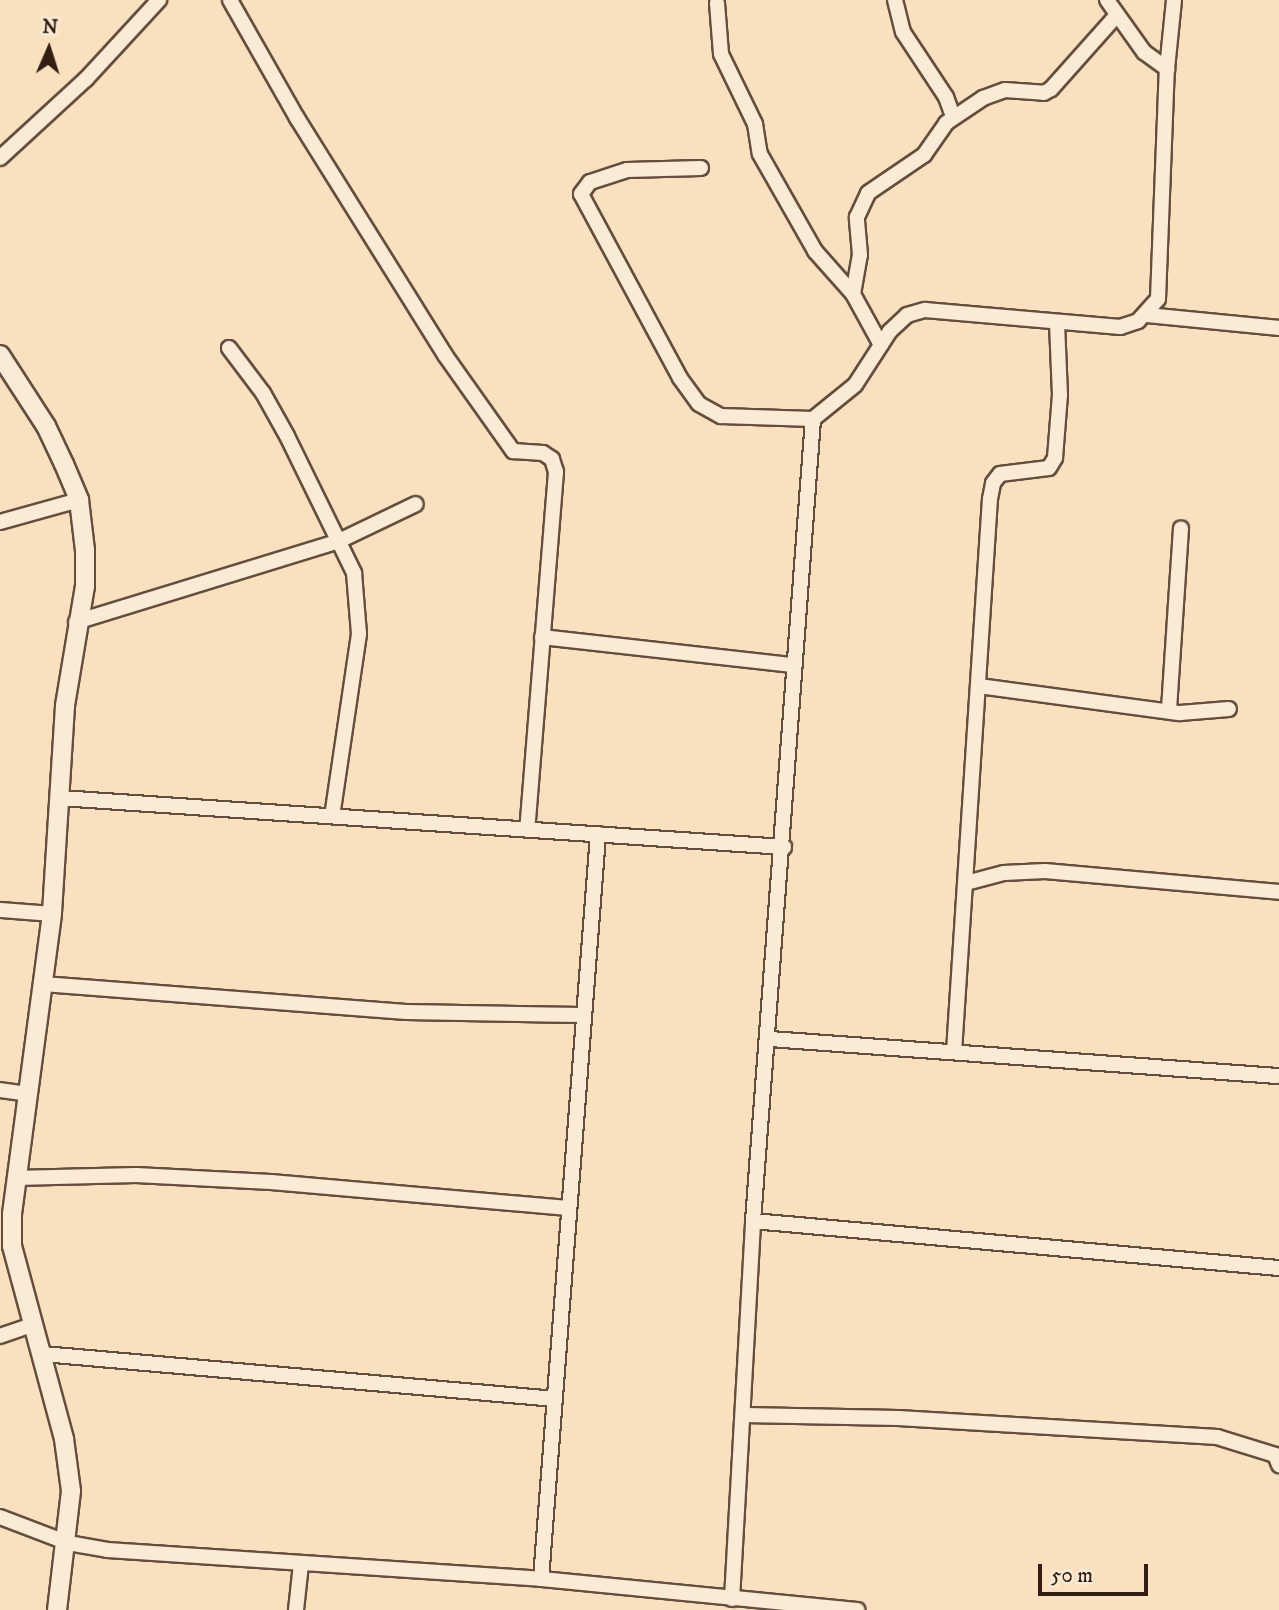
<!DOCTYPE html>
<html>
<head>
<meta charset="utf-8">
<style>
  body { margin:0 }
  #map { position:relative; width:1279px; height:1610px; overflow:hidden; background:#f9e0be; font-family:"IM FELL DW Pica",serif }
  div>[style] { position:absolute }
  .roads { filter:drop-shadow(2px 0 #654e3e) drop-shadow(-2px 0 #654e3e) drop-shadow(0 2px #654e3e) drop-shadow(0 -2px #654e3e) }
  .minor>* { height:14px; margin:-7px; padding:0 7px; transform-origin:7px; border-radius:7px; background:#fbebd5 }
  .tertiary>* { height:18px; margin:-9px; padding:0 9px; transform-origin:9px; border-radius:9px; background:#fbebd5 }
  span { translate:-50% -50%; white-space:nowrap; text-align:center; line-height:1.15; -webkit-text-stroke:5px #fbebd5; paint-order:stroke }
  .north { position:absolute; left:14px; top:14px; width:70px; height:70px; -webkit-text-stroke:5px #fbebd5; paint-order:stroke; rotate:3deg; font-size:19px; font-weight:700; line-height:28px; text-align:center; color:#341d13 }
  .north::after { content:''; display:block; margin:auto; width:24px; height:32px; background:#341d13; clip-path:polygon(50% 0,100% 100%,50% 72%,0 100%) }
  .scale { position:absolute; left:1038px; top:1564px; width:110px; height:32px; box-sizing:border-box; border:4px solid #341d13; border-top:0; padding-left:9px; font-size:21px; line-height:24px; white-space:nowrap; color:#341d13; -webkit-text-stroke:5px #fbebd5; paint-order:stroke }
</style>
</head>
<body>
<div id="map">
  <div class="roads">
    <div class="minor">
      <i style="left:230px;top:0;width:136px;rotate:60.4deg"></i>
      <i style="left:297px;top:118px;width:279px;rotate:58deg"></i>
      <i style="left:445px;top:355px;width:118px;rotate:54.7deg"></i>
      <i style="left:513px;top:451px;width:30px;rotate:4deg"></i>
      <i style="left:543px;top:453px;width:11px;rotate:34deg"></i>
      <i style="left:552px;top:459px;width:14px;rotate:73deg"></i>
      <i style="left:556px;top:472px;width:358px;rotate:94.6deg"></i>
      <i style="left:895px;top:0;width:33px;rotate:76deg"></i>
      <i style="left:903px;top:32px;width:78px;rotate:56.5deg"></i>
      <i style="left:946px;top:97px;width:20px;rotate:70deg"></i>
      <i style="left:1107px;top:0;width:64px;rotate:54.6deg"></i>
      <i style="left:1144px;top:52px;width:29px;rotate:36deg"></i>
      <i style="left:717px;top:3px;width:51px;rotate:85.5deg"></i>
      <i style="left:721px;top:54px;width:78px;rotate:64.1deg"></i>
      <i style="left:755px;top:124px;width:30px;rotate:81deg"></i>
      <i style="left:760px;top:154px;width:112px;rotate:60.4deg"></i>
      <i style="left:815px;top:251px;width:57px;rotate:48.5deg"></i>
      <i style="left:853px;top:294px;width:58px;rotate:61.2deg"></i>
      <i style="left:0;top:158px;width:117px;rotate:-42.6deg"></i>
      <i style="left:86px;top:79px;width:108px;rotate:-47.3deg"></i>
      <i style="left:701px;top:168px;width:74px;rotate:178.5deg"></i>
      <i style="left:627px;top:170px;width:39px;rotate:162deg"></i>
      <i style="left:590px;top:182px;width:15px;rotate:127deg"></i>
      <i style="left:581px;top:194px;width:209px;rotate:61.7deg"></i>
      <i style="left:680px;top:378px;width:32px;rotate:54deg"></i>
      <i style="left:699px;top:404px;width:25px;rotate:29deg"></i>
      <i style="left:721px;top:416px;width:92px;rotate:1.9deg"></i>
      <i style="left:813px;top:419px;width:54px;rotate:-39deg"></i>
      <i style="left:855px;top:385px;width:64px;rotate:-57.1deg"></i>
      <i style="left:890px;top:331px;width:23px;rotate:-43deg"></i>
      <i style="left:907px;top:315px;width:19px;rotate:-16deg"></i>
      <i style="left:925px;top:310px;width:196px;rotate:5deg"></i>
      <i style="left:1120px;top:327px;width:19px;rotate:-18deg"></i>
      <i style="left:1138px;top:321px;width:30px;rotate:-48deg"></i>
      <i style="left:1158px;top:299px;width:230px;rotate:-87.8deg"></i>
      <i style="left:1167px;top:69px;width:69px;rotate:-84.2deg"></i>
      <i style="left:853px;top:294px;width:40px;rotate:-80deg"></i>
      <i style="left:860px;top:255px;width:38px;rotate:-95deg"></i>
      <i style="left:857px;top:217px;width:26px;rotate:-65deg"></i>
      <i style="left:868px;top:193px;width:68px;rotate:-34.2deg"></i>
      <i style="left:924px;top:155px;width:39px;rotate:-55deg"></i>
      <i style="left:946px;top:123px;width:45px;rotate:-34deg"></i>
      <i style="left:983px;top:98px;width:23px;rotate:-20deg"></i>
      <i style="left:1005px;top:90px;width:39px;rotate:4deg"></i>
      <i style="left:1044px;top:93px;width:8px;rotate:-30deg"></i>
      <i style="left:1051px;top:89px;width:98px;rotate:-48.3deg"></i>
      <i style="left:1147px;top:315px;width:133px;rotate:5.6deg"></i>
      <i style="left:229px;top:348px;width:56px;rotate:52.9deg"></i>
      <i style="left:263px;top:393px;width:49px;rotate:60.8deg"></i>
      <i style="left:287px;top:436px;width:153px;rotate:63.9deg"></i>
      <i style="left:354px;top:573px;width:61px;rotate:85.3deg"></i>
      <i style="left:359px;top:634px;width:184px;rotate:98.4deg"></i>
      <i style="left:0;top:522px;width:82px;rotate:-15.6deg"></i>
      <i style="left:76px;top:622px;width:275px;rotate:-17.1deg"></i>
      <i style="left:339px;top:541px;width:85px;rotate:-25.7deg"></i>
      <i style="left:542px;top:637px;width:252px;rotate:6.4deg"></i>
      <i style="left:979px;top:686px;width:203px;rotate:7.7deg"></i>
      <i style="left:1180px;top:713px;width:49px;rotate:-4.7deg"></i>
      <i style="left:1169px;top:709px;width:181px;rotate:-86.2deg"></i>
      <i style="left:60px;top:798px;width:726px;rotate:3.87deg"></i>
      <i style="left:966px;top:883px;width:39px;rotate:-15deg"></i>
      <i style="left:1004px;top:873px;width:41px;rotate:-2.8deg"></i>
      <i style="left:1045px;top:871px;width:235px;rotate:5.1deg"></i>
      <i style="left:0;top:910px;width:52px;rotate:4.4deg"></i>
      <i style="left:43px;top:984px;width:364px;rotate:4.4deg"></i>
      <i style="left:406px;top:1012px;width:177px;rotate:1deg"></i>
      <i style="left:770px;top:1039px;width:509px;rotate:4.17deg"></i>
      <i style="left:954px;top:1052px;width:554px;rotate:-86.28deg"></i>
      <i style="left:990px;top:499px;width:16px;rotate:-79deg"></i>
      <i style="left:993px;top:483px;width:11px;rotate:-52deg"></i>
      <i style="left:1000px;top:474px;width:49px;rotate:-7deg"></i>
      <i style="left:1049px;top:468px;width:12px;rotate:-59deg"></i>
      <i style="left:1055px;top:458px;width:63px;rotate:-85.5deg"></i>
      <i style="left:1060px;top:395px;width:73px;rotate:-92.4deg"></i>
      <i style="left:0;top:1090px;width:28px;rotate:8deg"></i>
      <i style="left:15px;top:1178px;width:121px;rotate:-1.4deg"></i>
      <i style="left:136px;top:1175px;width:135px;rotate:3deg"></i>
      <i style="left:271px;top:1182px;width:298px;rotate:5deg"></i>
      <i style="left:753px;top:1221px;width:528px;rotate:5.11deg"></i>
      <i style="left:0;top:1336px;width:36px;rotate:-19deg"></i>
      <i style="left:43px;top:1354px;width:514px;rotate:5.02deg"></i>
      <i style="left:744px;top:1415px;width:154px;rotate:1.1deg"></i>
      <i style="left:898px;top:1418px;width:320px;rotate:3.4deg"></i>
      <i style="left:1217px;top:1437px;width:61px;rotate:17.2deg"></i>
      <i style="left:1275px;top:1455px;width:11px;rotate:68deg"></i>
      <i style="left:0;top:1517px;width:73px;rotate:20.9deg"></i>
      <i style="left:68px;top:1543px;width:40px;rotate:10deg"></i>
      <i style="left:107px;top:1550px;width:435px;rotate:3.8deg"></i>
      <i style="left:541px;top:1579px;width:318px;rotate:5.6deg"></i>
      <i style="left:541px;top:1579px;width:747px;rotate:-85.62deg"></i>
      <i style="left:732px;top:1599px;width:379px;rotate:-86.8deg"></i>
      <i style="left:753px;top:1221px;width:804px;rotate:-85.72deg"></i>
      <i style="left:296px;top:1610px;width:46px;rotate:-83.8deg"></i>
    </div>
    <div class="tertiary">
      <i style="left:0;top:355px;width:85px;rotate:57.1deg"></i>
      <i style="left:46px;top:426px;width:42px;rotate:64.7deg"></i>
      <i style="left:64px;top:464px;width:39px;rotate:67deg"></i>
      <i style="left:79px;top:500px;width:50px;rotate:83.2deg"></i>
      <i style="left:85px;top:550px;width:36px;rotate:90deg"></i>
      <i style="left:85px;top:586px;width:122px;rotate:99.5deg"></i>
      <i style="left:65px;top:706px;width:208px;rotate:93.6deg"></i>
      <i style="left:52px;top:914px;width:303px;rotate:97.6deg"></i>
      <i style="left:12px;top:1214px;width:32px;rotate:90deg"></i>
      <i style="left:12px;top:1246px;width:200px;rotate:74.9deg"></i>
      <i style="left:64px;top:1439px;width:52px;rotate:82.3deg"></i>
      <i style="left:71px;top:1491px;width:120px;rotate:96.7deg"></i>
    </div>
  </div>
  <div class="north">N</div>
  <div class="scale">50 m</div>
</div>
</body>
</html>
